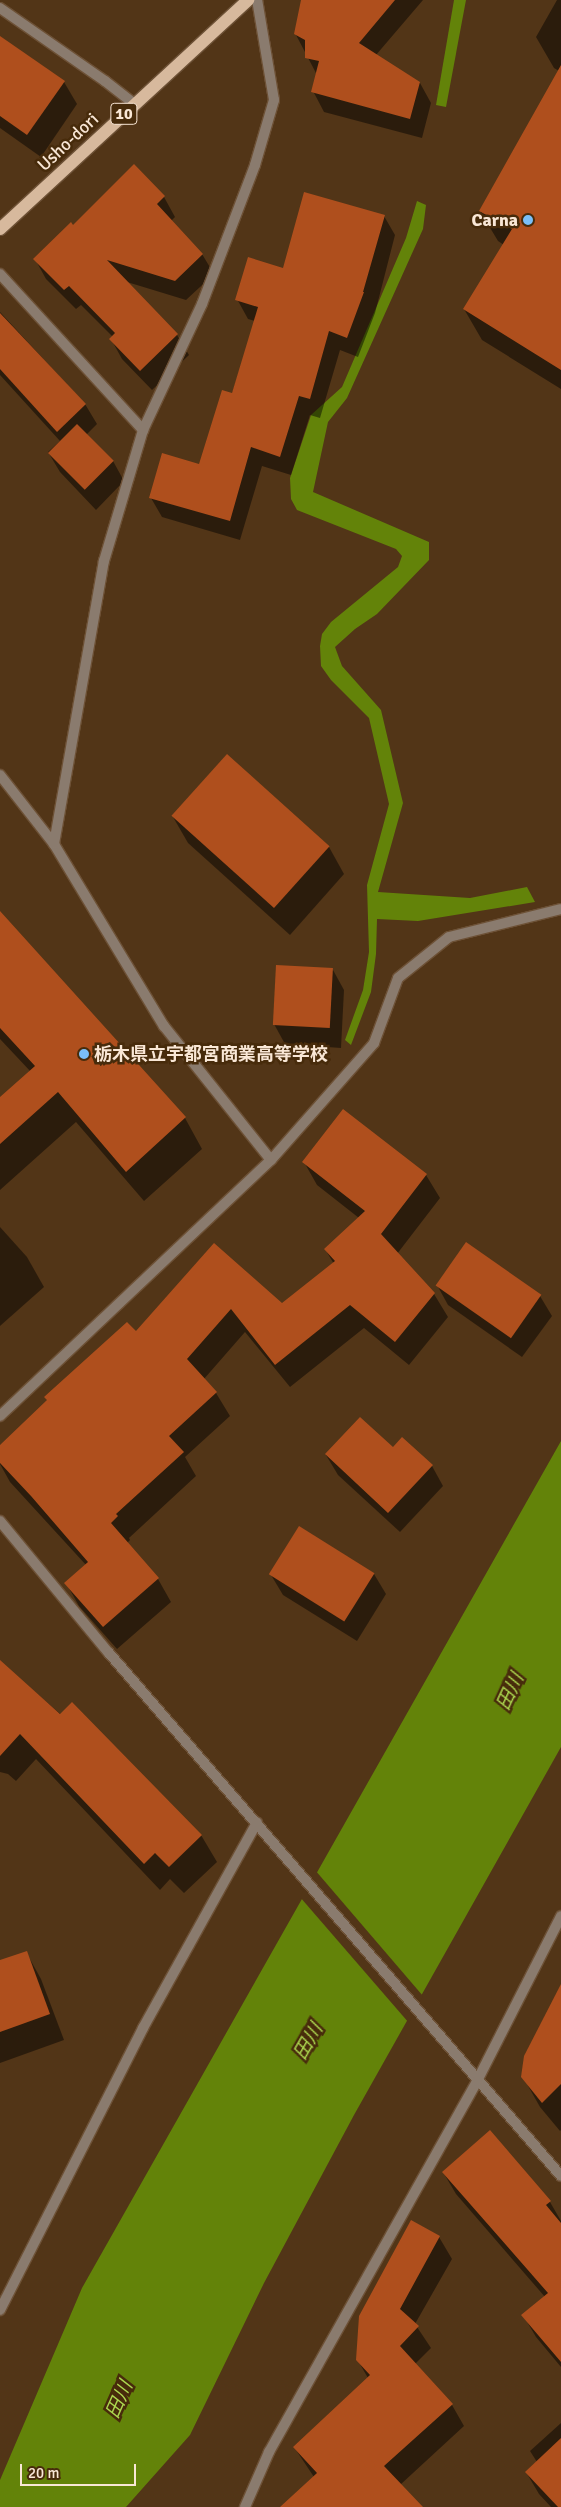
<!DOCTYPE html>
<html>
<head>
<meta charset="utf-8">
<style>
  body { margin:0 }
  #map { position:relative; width:561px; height:2507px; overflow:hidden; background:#523517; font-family:Signika,"Noto Sans JP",sans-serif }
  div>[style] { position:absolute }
  .water>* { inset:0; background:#638309 }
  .pier>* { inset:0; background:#523517 }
  .shadow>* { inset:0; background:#0007 }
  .building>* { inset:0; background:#af4f1d; transform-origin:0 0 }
  .roads { filter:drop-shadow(1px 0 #6d5136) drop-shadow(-1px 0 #6d5136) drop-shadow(0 1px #6d5136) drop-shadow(0 -1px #6d5136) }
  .minor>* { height:10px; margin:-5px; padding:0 5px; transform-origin:5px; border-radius:5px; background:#8a7b6e }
  .primary>* { height:12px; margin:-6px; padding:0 6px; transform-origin:6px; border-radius:6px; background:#d7b99d }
  .dots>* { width:14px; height:14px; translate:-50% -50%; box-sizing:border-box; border:2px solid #472b0b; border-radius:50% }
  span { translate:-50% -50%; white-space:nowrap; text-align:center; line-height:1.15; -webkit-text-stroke:5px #472b0b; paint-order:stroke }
  .shield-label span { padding:1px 4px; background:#472b0b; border:1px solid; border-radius:4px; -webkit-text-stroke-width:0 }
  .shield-label { font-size:16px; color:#f9e7d6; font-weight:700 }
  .street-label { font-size:18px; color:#f9e7d6 }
  .poi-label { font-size:18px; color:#f9e7d6; font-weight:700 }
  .right { translate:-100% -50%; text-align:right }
  .left { translate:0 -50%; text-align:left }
  .water-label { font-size:19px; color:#acd74f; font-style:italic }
  .scale { position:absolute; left:20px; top:2464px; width:116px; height:22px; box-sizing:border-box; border:2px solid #f9e7d6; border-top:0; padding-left:6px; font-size:15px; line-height:18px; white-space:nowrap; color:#f9e7d6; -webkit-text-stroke:4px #472b0b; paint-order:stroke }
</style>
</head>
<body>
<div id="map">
  <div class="water">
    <i style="clip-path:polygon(454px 0,466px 0,446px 107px,436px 105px)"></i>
    <i style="clip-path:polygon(417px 201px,426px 205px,423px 229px,347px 398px,328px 422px,313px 492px,429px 542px,429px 560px,377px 614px,355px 629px,335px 647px,342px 666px,381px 710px,403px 803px,378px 892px,470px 898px,527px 887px,535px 902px,418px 921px,377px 919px,376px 954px,371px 992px,351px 1045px,345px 1040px,363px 990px,369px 952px,367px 885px,389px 804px,369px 718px,331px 680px,321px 666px,320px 646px,322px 634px,331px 622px,398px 567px,402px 556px,396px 549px,297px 510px,291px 499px,290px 478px,311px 415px,342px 387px,406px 238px)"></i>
    <i style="clip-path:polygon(561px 1441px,561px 1747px,354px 2115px,264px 2283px,190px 2435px,126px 2507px,0 2507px,0 2480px,82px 2288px)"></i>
  </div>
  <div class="pier">
    <i style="clip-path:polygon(315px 1870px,423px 1996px,409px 2023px,300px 1897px)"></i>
  </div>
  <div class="shadow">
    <i style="clip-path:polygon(323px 0,423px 0,376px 55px,420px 83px,431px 103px,422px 138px,324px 112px,313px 91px,317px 75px,295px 33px)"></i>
    <i style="clip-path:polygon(557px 0,561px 0,561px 389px,482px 340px,464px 309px,504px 245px,498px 241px,480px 211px,559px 71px,554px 68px,536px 37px)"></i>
    <i style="clip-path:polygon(0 38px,64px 82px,77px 104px,41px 157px,0 128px)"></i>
    <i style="clip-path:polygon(164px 197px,175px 217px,171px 221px,202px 254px,214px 274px,186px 300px,127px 282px,177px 335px,189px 355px,152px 390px,122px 359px,111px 339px,113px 337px,81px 305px,76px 309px,46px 279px,35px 259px,73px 226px)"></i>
    <i style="clip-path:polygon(384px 216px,395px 235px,375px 313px,358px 357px,340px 350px,320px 418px,310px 415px,291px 475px,262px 466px,240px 540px,162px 517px,151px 498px,200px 466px,232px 394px,255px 321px,248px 319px,237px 299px,284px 269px)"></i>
    <i style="clip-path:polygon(0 312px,85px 404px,97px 424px,86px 435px,113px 461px,124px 481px,96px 510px,60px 472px,48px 452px,60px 441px,0 375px)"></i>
    <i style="clip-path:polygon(227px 756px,329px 847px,344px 874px,290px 935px,188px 843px,173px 817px)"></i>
    <i style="clip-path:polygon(0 914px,185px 1118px,202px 1149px,144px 1201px,76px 1122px,0 1190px,0 1099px,31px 1072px,0 1039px)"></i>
    <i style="clip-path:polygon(333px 970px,344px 990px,341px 1048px,285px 1044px,274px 1024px)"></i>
    <i style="clip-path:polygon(304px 1162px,426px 1175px,440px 1198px,397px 1254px,434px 1294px,448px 1317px,409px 1365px,364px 1328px,290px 1387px,245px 1332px,204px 1379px,216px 1393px,230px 1416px,185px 1457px,196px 1476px,129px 1538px,130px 1540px,127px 1543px,158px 1579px,171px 1602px,117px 1649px,79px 1606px,66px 1583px,86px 1565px,10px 1482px,0 1464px,0 1447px,136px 1333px,214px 1245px,282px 1305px,334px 1264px,325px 1249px,359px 1218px,317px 1185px)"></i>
    <i style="clip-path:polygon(0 1227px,27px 1257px,44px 1287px,0 1326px)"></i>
    <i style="clip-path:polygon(437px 1285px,540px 1296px,552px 1316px,522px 1357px,448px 1305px)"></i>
    <i style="clip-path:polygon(393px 1449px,432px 1466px,443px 1486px,400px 1532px,338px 1475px,326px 1455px)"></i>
    <i style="clip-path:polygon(374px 1574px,386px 1594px,357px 1641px,283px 1595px,271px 1575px)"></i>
    <i style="clip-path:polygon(0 1662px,201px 1835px,217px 1862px,184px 1893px,170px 1879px,160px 1890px,36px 1759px,16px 1781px,8px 1774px,0 1772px)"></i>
    <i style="clip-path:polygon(26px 1952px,41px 1979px,64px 2040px,0 2063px,0 1962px)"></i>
    <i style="clip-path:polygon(561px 2019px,561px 2130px,560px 2131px,540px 2107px,523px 2077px)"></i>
    <i style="clip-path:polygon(490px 2132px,550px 2202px,561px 2221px,561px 2367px,536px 2337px,523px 2315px,545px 2297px,456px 2194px,443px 2172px)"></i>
    <i style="clip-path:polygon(439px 2237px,452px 2259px,415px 2324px,431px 2348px,415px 2364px,452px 2405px,464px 2426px,400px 2485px,421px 2507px,282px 2507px,314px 2477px,294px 2447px,368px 2378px,357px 2359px)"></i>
    <i style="clip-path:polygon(561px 2423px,561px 2507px,551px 2507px,539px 2494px,526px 2472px,537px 2462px,530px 2451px)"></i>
  </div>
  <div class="building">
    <i style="clip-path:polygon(301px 0,395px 0,359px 43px,420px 82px,410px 119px,311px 92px,319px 61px,305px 58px,305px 40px,294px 34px)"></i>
    <i style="clip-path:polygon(0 36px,65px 81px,27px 135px,0 116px)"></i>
    <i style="clip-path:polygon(561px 65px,561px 370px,463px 309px,512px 229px,479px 211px)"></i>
    <i style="clip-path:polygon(134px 164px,165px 196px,157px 204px,203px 254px,175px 281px,107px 260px,178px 334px,140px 371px,109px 339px,115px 333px,69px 286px,64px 290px,33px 259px,71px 222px,73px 225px)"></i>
    <i style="clip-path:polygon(304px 192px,385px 215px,363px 292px,364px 292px,347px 338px,329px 331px,310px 399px,299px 396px,280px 457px,251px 447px,230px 521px,149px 498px,162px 453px,199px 464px,222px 390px,232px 393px,258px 307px,235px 300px,248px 257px,283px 268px)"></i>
    <i style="clip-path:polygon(0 313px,86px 404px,57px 432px,0 369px)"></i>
    <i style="left:77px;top:424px;width:52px;height:41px;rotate:45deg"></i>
    <i style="left:227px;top:754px;width:138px;height:83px;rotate:42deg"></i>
    <i style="clip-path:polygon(0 911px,186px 1117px,126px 1172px,58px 1092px,0 1144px,0 1097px,35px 1066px,0 1028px)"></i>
    <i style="left:276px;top:965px;width:57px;height:60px;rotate:3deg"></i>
    <i style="clip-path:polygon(343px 1109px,427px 1174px,381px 1234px,435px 1293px,395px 1342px,350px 1305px,275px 1365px,231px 1309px,187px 1359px,217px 1392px,169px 1436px,184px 1452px,116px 1514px,118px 1516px,111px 1523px,159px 1578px,103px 1627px,64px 1583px,88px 1562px,31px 1496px,0 1463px,0 1445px,47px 1400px,44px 1397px,127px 1322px,136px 1331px,214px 1243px,282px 1303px,335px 1261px,324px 1249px,365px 1211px,302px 1162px)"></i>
    <i style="left:466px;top:1242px;width:92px;height:53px;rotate:35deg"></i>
    <i style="clip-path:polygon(360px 1417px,393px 1447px,402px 1437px,433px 1465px,388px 1513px,325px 1454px)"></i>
    <i style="left:299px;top:1526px;width:89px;height:57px;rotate:32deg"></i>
    <i style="clip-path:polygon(0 1660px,60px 1714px,72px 1702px,202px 1835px,169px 1867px,155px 1853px,144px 1864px,20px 1734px,0 1756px)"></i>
    <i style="clip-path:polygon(27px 1951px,50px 2014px,0 2032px,0 1960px)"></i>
    <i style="clip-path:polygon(561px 1984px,561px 2084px,542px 2103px,521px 2077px,524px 2056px)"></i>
    <i style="clip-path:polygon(490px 2130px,551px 2201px,546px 2205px,561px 2223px,561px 2362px,521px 2315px,548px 2293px,442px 2172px)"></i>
    <i style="clip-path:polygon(411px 2220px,440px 2236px,400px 2309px,419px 2326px,400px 2346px,453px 2404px,384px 2466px,423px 2507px,280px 2507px,317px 2473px,293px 2447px,370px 2375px,356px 2360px,359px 2316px)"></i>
    <i style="clip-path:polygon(561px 2438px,561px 2507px,558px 2507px,525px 2472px)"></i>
  </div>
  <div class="roads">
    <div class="minor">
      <i style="left:0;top:8px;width:128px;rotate:34.8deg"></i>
      <i style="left:105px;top:81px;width:37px;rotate:38deg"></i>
      <i style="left:0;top:274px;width:212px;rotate:47.5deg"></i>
      <i style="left:0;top:775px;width:88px;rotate:52deg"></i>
      <i style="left:54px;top:844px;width:213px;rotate:58.9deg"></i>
      <i style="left:164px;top:1026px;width:171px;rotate:51.4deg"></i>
      <i style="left:54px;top:844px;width:287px;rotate:-80deg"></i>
      <i style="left:104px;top:561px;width:137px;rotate:-73.4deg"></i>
      <i style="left:143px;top:430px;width:139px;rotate:-64.9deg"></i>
      <i style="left:202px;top:304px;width:149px;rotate:-69.1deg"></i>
      <i style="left:255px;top:165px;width:68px;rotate:-73.7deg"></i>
      <i style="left:274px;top:100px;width:101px;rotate:-99.6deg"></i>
      <i style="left:0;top:1416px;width:373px;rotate:-43.4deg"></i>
      <i style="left:271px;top:1160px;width:156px;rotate:-48.6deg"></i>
      <i style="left:374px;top:1043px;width:69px;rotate:-69.7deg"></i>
      <i style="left:398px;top:978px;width:65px;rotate:-38.8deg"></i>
      <i style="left:449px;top:937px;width:115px;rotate:-14deg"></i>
      <i style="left:0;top:1521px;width:171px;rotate:50.5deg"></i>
      <i style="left:109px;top:1653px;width:691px;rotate:49.16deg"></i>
      <i style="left:0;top:2310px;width:316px;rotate:-63.1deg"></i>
      <i style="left:143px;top:2028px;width:235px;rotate:-61deg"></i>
      <i style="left:245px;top:2507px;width:60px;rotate:-66.4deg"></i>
      <i style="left:269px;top:2452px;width:425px;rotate:-60.7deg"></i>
      <i style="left:477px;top:2081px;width:185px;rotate:-63deg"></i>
    </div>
    <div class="primary">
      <i style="left:0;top:229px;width:338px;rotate:-42.7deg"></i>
    </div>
  </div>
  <div class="dots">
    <i style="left:528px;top:220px;background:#7abff8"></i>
    <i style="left:84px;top:1054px;background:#7abff8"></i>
  </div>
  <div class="shield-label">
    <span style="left:124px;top:114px">10</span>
  </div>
  <div class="street-label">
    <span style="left:68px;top:142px;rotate:-43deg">Usho-dori</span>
  </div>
  <div class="poi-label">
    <span class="right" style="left:518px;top:220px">Carna</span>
    <span class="left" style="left:94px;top:1054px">栃木県立宇都宮商業高等学校</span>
  </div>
  <div class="water-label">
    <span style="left:511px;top:1692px;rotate:-65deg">田川</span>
    <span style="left:309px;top:2042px;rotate:-60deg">田川</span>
    <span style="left:120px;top:2400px;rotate:-66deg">田川</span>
  </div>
  <div class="scale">20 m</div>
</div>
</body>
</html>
